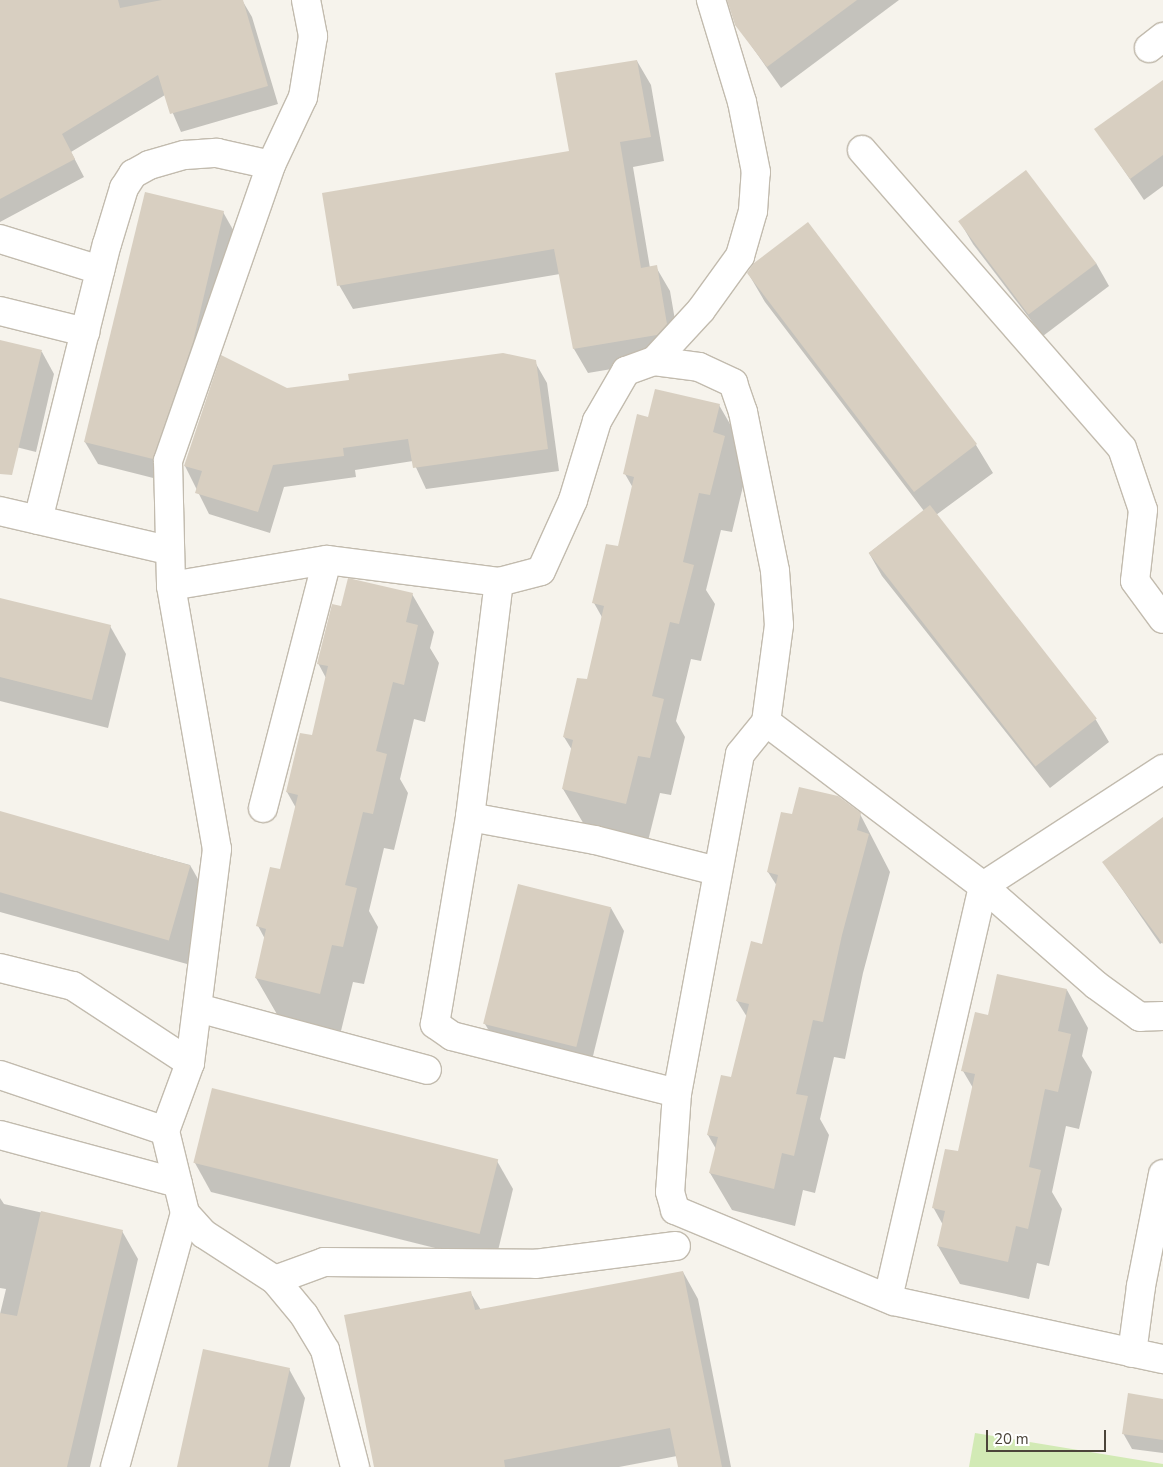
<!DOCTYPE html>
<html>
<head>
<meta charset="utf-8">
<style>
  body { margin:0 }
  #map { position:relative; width:1163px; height:1467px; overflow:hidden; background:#f6f3ec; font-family:"Nunito Sans",sans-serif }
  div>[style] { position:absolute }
  .green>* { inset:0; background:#d2eab5 }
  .shadow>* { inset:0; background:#0003 }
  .building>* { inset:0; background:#d8cfc1; transform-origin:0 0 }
  .roads { filter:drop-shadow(1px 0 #c2bbae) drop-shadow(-1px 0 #c2bbae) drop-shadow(0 1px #c2bbae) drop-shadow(0 -1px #c2bbae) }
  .minor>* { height:28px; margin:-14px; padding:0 14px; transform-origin:14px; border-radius:14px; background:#fff }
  span { translate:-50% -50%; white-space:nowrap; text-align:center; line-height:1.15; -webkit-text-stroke:4.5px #fff; paint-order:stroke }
  .scale { position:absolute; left:986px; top:1430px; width:120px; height:22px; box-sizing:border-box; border:2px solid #4b4439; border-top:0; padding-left:6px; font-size:15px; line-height:18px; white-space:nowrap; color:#4b4439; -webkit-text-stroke:4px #fff; paint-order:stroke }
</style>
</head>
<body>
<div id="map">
  <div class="green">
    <i style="clip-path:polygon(975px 1433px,1163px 1464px,1163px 1467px,969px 1467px)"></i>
  </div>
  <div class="shadow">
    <i style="clip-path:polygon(32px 0,242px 0,252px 17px,278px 104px,181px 132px,165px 95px,71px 152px,84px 177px,0 222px,0 7px)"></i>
    <i style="clip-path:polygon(742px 0,899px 0,781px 88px,736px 24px)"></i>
    <i style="clip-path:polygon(637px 61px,651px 85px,664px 161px,633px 167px,650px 268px,656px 267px,670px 291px,680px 349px,671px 359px,588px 373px,574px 349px,560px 274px,353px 309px,339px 285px,570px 152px)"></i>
    <i style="clip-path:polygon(1163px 81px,1163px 186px,1144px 200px,1096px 129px)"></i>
    <i style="clip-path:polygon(223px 212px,236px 235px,165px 481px,98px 464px,85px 442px)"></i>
    <i style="clip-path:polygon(960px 222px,1096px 263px,1109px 286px,1043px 336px,973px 244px)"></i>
    <i style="clip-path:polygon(808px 223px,976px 445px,993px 473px,936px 515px,1096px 720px,1109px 742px,1050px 788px,882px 576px,869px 553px,924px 511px,765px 302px,748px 273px)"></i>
    <i style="clip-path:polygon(0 342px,42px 352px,54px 374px,36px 452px,0 443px)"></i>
    <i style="clip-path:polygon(535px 362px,547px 383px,559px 471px,426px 489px,413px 461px,355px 470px,356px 477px,284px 487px,270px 533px,209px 514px,185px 466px,287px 389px)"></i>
    <i style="clip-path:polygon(719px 405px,741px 443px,737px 459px,746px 474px,732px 532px,721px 530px,706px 590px,715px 604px,701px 661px,691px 659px,676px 721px,685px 737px,671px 795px,660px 793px,648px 841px,585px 826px,563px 789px,572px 750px,564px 737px,588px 681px,603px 619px,594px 603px,619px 547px,633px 488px,625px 474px,649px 419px)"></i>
    <i style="clip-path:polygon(412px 594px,434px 632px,430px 648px,439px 663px,425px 722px,414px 719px,400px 779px,408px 793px,394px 850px,384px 848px,369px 911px,378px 927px,364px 984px,353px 982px,341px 1031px,278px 1016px,256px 978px,265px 939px,258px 926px,281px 871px,296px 808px,287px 792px,313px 737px,326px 678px,318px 663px,342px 608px)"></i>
    <i style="clip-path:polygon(0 599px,110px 626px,126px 654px,108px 728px,0 701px)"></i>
    <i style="clip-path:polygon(0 813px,190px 865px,206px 893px,187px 964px,0 912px)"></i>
    <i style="clip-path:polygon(860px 814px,890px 872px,863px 973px,845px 1059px,834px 1057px,820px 1119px,829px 1135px,815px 1193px,803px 1190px,795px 1226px,732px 1210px,710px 1173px,716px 1149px,708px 1135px,732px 1079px,747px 1017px,737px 1001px,763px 946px,777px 886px,768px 872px,793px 816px)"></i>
    <i style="clip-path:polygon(1163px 818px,1163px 942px,1160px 944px,1104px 863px)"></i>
    <i style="clip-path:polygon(611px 908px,624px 931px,590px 1068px,498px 1046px,485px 1024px)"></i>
    <i style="clip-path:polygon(1067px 990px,1088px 1028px,1082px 1056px,1092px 1072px,1079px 1129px,1066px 1126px,1052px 1192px,1062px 1209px,1049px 1266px,1037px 1263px,1029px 1299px,960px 1284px,938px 1246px,943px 1225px,933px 1207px,959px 1153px,973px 1088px,963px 1071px,989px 1016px)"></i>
    <i style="clip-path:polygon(497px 1161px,513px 1189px,495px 1263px,211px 1192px,195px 1163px)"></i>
    <i style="clip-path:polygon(0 1198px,4px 1204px,122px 1231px,138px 1259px,90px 1467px,0 1467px,0 1314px,6px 1289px,0 1288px)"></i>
    <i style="clip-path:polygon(683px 1272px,698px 1299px,731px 1467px,679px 1467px,677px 1456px,619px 1467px,375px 1467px,470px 1292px,481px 1310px)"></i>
    <i style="clip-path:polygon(289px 1369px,305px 1398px,290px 1467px,178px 1467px)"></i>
    <i style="clip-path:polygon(1163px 1400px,1163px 1453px,1132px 1449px,1123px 1433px)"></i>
  </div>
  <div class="building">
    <i style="clip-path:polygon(0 0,118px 0,120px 8px,162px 0,243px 0,268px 86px,170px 114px,158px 75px,62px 134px,75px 159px,0 199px)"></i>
    <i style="clip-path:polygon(727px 0,857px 0,767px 67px,735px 25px)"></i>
    <i style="clip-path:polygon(637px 60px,651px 137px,620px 142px,641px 268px,657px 265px,667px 324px,657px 335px,573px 349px,554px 249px,337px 286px,322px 193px,569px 151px,555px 73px)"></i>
    <i style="clip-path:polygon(1163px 80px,1163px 155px,1130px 179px,1094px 129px)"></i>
    <i style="left:1026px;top:170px;width:117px;height:85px;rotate:53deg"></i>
    <i style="clip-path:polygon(145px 192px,224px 211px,193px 342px,153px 459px,84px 442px)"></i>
    <i style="clip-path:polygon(808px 222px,977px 444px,914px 492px,747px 273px,754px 263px)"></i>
    <i style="clip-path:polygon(0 340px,42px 350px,12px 475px,0 474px)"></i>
    <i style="clip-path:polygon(503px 353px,536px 360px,548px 449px,413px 468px,408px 439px,343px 448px,344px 456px,273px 465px,258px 512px,195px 493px,202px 471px,184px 466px,221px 355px,287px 388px,349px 380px,348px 374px)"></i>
    <i style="clip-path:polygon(655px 389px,720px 404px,713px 432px,725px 436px,710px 495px,699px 493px,683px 562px,694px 565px,679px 624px,670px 622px,652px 696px,664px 699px,650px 758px,638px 756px,626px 804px,562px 789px,573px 740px,563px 737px,577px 678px,587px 679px,604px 606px,592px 603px,606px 544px,618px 546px,634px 477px,623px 474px,637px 414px,648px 417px)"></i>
    <i style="left:930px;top:505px;width:271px;height:78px;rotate:52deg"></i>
    <i style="clip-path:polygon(348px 578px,413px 593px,406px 622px,418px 625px,404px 685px,393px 682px,376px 751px,387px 754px,373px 814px,363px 812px,345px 885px,357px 888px,343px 947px,332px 945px,320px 994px,255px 978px,266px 929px,256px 926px,270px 867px,280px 869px,298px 795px,286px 792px,300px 733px,312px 735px,328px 666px,317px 664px,332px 604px,341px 606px)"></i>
    <i style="clip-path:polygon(0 598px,111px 625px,92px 700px,0 677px)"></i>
    <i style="clip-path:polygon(799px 787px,838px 796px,861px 813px,857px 830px,869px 834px,842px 935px,823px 1022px,813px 1020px,796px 1094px,808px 1096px,794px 1156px,782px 1153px,774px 1189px,709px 1173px,718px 1137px,707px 1135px,721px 1075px,731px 1077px,749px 1004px,736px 1001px,751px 941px,762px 944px,778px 875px,767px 872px,781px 812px,792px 814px)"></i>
    <i style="left:0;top:811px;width:198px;height:78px;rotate:16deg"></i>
    <i style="clip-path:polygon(1163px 817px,1163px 944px,1102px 862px)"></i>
    <i style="left:518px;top:884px;width:96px;height:144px;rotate:14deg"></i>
    <i style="clip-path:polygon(997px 974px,1067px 989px,1058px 1031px,1071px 1034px,1058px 1092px,1045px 1089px,1029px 1167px,1041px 1170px,1028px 1229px,1016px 1226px,1008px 1262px,937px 1246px,945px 1211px,932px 1208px,945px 1149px,958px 1151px,975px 1074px,961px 1071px,975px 1012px,988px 1015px)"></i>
    <i style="left:212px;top:1088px;width:295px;height:77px;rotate:14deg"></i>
    <i style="clip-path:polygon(41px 1211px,123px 1230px,67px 1467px,0 1467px,0 1313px,17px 1316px)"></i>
    <i style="clip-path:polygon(683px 1271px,722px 1467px,678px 1467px,670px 1428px,504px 1460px,505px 1467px,374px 1467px,344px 1315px,471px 1291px,475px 1310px)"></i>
    <i style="clip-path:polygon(203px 1349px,290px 1368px,268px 1467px,177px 1467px)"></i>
    <i style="clip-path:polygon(1128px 1393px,1163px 1399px,1163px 1440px,1122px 1434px)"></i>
  </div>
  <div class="roads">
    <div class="minor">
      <i style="left:306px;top:0;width:37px;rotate:79deg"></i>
      <i style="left:313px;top:36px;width:62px;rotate:99.3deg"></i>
      <i style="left:303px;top:97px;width:75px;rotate:115.2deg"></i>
      <i style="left:271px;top:165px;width:313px;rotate:109.2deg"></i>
      <i style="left:168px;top:461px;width:125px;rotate:88.6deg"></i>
      <i style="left:171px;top:586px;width:267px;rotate:80.1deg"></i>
      <i style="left:217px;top:849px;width:216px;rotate:97.2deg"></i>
      <i style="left:190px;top:1063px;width:72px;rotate:110.2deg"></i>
      <i style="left:165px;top:1131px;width:84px;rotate:76.3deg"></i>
      <i style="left:185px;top:1213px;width:28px;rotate:48deg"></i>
      <i style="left:204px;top:1234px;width:85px;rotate:32.9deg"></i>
      <i style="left:275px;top:1280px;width:45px;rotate:50.4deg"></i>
      <i style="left:304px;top:1315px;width:41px;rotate:59deg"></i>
      <i style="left:325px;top:1350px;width:121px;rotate:75.6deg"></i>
      <i style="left:1149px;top:48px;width:18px;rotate:-38deg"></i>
      <i style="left:862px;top:150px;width:395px;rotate:48.9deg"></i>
      <i style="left:1122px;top:448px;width:65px;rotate:71.3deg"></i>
      <i style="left:1143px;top:510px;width:71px;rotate:96.4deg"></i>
      <i style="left:1135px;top:581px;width:47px;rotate:53.6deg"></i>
      <i style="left:0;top:239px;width:105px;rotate:17.2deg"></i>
      <i style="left:0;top:311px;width:88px;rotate:13.9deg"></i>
      <i style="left:654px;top:361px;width:69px;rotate:-47.3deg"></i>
      <i style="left:701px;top:310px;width:67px;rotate:-54.2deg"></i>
      <i style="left:740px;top:256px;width:47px;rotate:-73.9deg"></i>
      <i style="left:753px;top:211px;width:39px;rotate:-86deg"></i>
      <i style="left:756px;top:172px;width:71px;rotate:-101.3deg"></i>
      <i style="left:742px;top:102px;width:107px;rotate:-106.9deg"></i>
      <i style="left:0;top:511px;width:172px;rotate:13.1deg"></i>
      <i style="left:38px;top:520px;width:284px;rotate:-76deg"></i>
      <i style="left:107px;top:244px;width:59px;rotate:-73.1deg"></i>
      <i style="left:124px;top:188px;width:17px;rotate:-57deg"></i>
      <i style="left:133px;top:174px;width:18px;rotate:-29deg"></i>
      <i style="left:149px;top:165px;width:37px;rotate:-16deg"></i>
      <i style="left:185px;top:155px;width:32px;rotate:-4deg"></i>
      <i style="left:217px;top:153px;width:55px;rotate:12.5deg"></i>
      <i style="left:171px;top:586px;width:158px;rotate:-9.5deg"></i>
      <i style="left:327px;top:560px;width:173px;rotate:7.3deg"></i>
      <i style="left:263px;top:808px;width:256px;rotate:-75.5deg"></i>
      <i style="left:470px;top:817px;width:127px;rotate:10.4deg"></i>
      <i style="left:595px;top:840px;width:126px;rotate:14.3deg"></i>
      <i style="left:0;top:968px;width:75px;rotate:13.9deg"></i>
      <i style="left:73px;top:986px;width:140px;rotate:33.3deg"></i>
      <i style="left:198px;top:1008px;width:237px;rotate:15.1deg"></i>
      <i style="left:1163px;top:1016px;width:23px;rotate:178deg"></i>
      <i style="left:1140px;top:1017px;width:54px;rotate:-144deg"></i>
      <i style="left:1096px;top:985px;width:150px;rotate:-138.8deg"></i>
      <i style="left:983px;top:886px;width:272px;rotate:-142.9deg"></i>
      <i style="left:766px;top:722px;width:41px;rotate:129.1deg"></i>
      <i style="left:740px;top:754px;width:345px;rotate:100.5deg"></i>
      <i style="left:677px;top:1093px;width:99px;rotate:94deg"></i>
      <i style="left:670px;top:1192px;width:19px;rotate:74deg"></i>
      <i style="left:675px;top:1210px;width:237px;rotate:22.6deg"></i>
      <i style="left:894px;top:1301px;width:275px;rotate:12.2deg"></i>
      <i style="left:0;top:1075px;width:174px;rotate:18.7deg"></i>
      <i style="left:677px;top:1093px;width:232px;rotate:-165.8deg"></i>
      <i style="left:452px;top:1036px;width:21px;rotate:-145deg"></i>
      <i style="left:435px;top:1024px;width:210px;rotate:-80.4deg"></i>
      <i style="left:470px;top:817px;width:237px;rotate:-83deg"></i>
      <i style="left:499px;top:582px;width:43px;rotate:-14.7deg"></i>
      <i style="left:541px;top:571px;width:78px;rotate:-65.7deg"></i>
      <i style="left:573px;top:500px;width:83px;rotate:-73.1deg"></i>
      <i style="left:597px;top:421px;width:58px;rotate:-59.9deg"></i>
      <i style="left:626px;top:371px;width:30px;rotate:-20deg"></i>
      <i style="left:654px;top:361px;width:45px;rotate:7.6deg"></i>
      <i style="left:699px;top:367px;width:38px;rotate:25deg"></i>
      <i style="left:733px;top:383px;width:31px;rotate:71deg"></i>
      <i style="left:743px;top:412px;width:162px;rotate:78.6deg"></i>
      <i style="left:775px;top:571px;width:54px;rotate:85.8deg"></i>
      <i style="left:779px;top:625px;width:98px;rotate:97.6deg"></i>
      <i style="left:0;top:1135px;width:184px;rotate:15.1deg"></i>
      <i style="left:275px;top:1280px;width:52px;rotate:-20.2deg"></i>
      <i style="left:324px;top:1262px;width:211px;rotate:0.5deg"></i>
      <i style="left:535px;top:1264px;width:142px;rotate:-7.3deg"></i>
      <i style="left:888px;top:1298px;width:423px;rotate:-77deg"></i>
      <i style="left:983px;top:886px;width:215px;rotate:-33deg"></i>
      <i style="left:1132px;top:1353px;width:68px;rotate:-82.3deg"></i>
      <i style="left:1141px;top:1286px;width:114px;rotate:-78.9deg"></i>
      <i style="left:115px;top:1467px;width:263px;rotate:-74.6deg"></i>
    </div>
  </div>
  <div class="scale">20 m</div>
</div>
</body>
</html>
